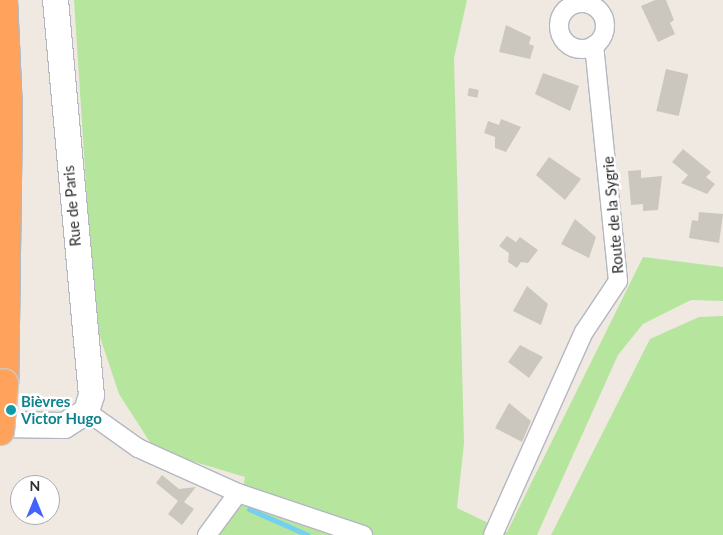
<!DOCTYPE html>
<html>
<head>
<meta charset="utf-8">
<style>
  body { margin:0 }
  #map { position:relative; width:723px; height:535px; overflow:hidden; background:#efe9e1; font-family:Lato,sans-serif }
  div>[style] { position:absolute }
  .green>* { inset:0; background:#b6e59e }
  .stream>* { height:5px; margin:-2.5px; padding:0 2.5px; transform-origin:2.5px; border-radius:2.5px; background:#75cff0 }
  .building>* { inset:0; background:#cbc7bf; transform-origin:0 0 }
  .roads { filter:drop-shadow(1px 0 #b4b7c1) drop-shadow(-1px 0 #b4b7c1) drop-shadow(0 1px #b4b7c1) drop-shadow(0 -1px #b4b7c1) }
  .street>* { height:18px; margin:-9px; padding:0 9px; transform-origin:9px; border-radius:9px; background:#fff }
  .street>.ring { margin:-9px; padding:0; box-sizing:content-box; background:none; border:18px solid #fff; border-radius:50% }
  .secondary>* { height:25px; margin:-12.5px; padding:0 12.5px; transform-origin:12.5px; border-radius:12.5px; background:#fff }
  .highway>* { height:28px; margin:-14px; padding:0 14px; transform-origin:14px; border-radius:14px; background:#ffa35c }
  .bridges { filter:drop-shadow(1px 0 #c9c9c9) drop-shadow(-1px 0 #c9c9c9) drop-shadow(0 1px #c9c9c9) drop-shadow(0 -1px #c9c9c9) }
  .highway-bridge>* { height:28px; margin:-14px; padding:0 14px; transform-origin:14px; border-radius:14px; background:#ffa35c }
  .dots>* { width:14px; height:14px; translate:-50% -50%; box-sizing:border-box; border:2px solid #fff; border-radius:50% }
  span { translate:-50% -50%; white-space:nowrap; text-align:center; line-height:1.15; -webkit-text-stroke:5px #fff; paint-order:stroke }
  .street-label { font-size:15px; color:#2e2e2e }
  .culture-label { font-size:15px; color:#0d838f; font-weight:700 }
  .left { translate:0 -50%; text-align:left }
  .north { position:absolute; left:10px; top:475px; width:50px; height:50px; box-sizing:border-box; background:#fff; border:1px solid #ababab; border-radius:50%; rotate:0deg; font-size:14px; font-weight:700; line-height:20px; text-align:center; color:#2e2e2e }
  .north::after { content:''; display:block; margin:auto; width:18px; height:22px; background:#4264fb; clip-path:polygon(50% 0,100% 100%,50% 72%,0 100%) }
</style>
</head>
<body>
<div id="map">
  <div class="green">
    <i style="clip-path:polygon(74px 0,467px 0,454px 58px,464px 443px,457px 508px,507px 532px,643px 257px,723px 267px,723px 301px,691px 300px,643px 324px,618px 355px,537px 535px,217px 535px,240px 503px,245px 477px,155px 450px,119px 394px,95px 322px)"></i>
    <i style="clip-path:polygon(723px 316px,723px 535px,551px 535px,650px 339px,699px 317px)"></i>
  </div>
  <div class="stream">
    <i style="left:249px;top:509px;width:64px;rotate:23.8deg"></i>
  </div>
  <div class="building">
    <i style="clip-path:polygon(655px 0,666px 0,674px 20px,670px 23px,675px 34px,658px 42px,641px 6px)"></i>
    <i style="clip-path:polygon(506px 25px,531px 37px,529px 44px,534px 46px,530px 59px,499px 52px)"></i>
    <i style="left:666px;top:69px;width:23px;height:43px;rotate:13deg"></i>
    <i style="clip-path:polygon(543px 73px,579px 86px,570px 111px,535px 94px)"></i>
    <i style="left:469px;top:88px;width:10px;height:8px;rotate:11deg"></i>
    <i style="clip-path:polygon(501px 119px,521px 127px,506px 152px,495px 148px,495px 137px,484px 133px,488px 121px,499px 125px)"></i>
    <i style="clip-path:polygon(683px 149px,711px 172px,706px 177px,715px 184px,707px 194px,681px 183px,688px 175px,672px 162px)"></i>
    <i style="clip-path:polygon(549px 157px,581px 179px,565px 200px,536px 175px)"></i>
    <i style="clip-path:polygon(641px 170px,641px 178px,662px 176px,658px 210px,643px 211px,643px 204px,631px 205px,628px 171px)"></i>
    <i style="clip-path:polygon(699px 212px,723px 214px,719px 243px,689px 238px,692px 220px,698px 221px)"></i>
    <i style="clip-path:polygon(575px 219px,596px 237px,589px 258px,561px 244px)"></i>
    <i style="clip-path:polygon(507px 236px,516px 242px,520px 237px,538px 250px,528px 263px,521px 262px,517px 268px,508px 262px,509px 253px,499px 246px)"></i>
    <i style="clip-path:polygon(527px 286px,548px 304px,541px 325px,513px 311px)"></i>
    <i style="clip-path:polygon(520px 345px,543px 357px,529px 378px,508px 362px)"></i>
    <i style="clip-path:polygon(509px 403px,531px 421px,522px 442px,495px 428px)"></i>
    <i style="clip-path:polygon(162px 475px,179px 489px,196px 487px,184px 502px,194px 509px,182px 525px,168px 514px,178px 501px,156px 483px)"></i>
  </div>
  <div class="roads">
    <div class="street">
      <i class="ring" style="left:559px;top:3px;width:28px;height:28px"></i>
      <i style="left:86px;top:411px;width:64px;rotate:35.4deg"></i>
      <i style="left:138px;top:448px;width:110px;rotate:24.2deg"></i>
      <i style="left:238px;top:493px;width:132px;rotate:18.6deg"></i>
      <i style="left:207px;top:535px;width:52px;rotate:-53.6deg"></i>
      <i style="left:493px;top:535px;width:222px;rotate:-65.9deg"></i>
      <i style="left:584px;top:332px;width:61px;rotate:-56.3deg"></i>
      <i style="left:618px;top:281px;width:237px;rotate:-95.8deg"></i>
    </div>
    <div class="secondary">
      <i style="left:0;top:424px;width:64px;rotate:0.9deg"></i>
      <i style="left:64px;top:425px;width:26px;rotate:-32deg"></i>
      <i style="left:86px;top:411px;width:17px;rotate:-73deg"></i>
      <i style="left:91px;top:395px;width:397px;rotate:-95.2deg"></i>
    </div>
    <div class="highway">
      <i style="left:3px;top:0;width:109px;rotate:87.4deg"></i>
      <i style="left:8px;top:109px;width:274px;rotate:90.8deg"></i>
    </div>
  </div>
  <div class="bridges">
    <div class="highway-bridge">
      <i style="left:0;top:431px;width:48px;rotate:-85.2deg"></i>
    </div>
  </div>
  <div class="dots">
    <i style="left:11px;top:410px;background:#0f9aa8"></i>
  </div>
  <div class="street-label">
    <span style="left:72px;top:206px;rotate:-95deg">Rue de Paris</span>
    <span style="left:613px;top:215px;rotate:-95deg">Route de la Sygrie</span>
  </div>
  <div class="culture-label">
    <span class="left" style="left:21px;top:410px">Bièvres<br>Victor Hugo</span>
  </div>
  <div class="north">N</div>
</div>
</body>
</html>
